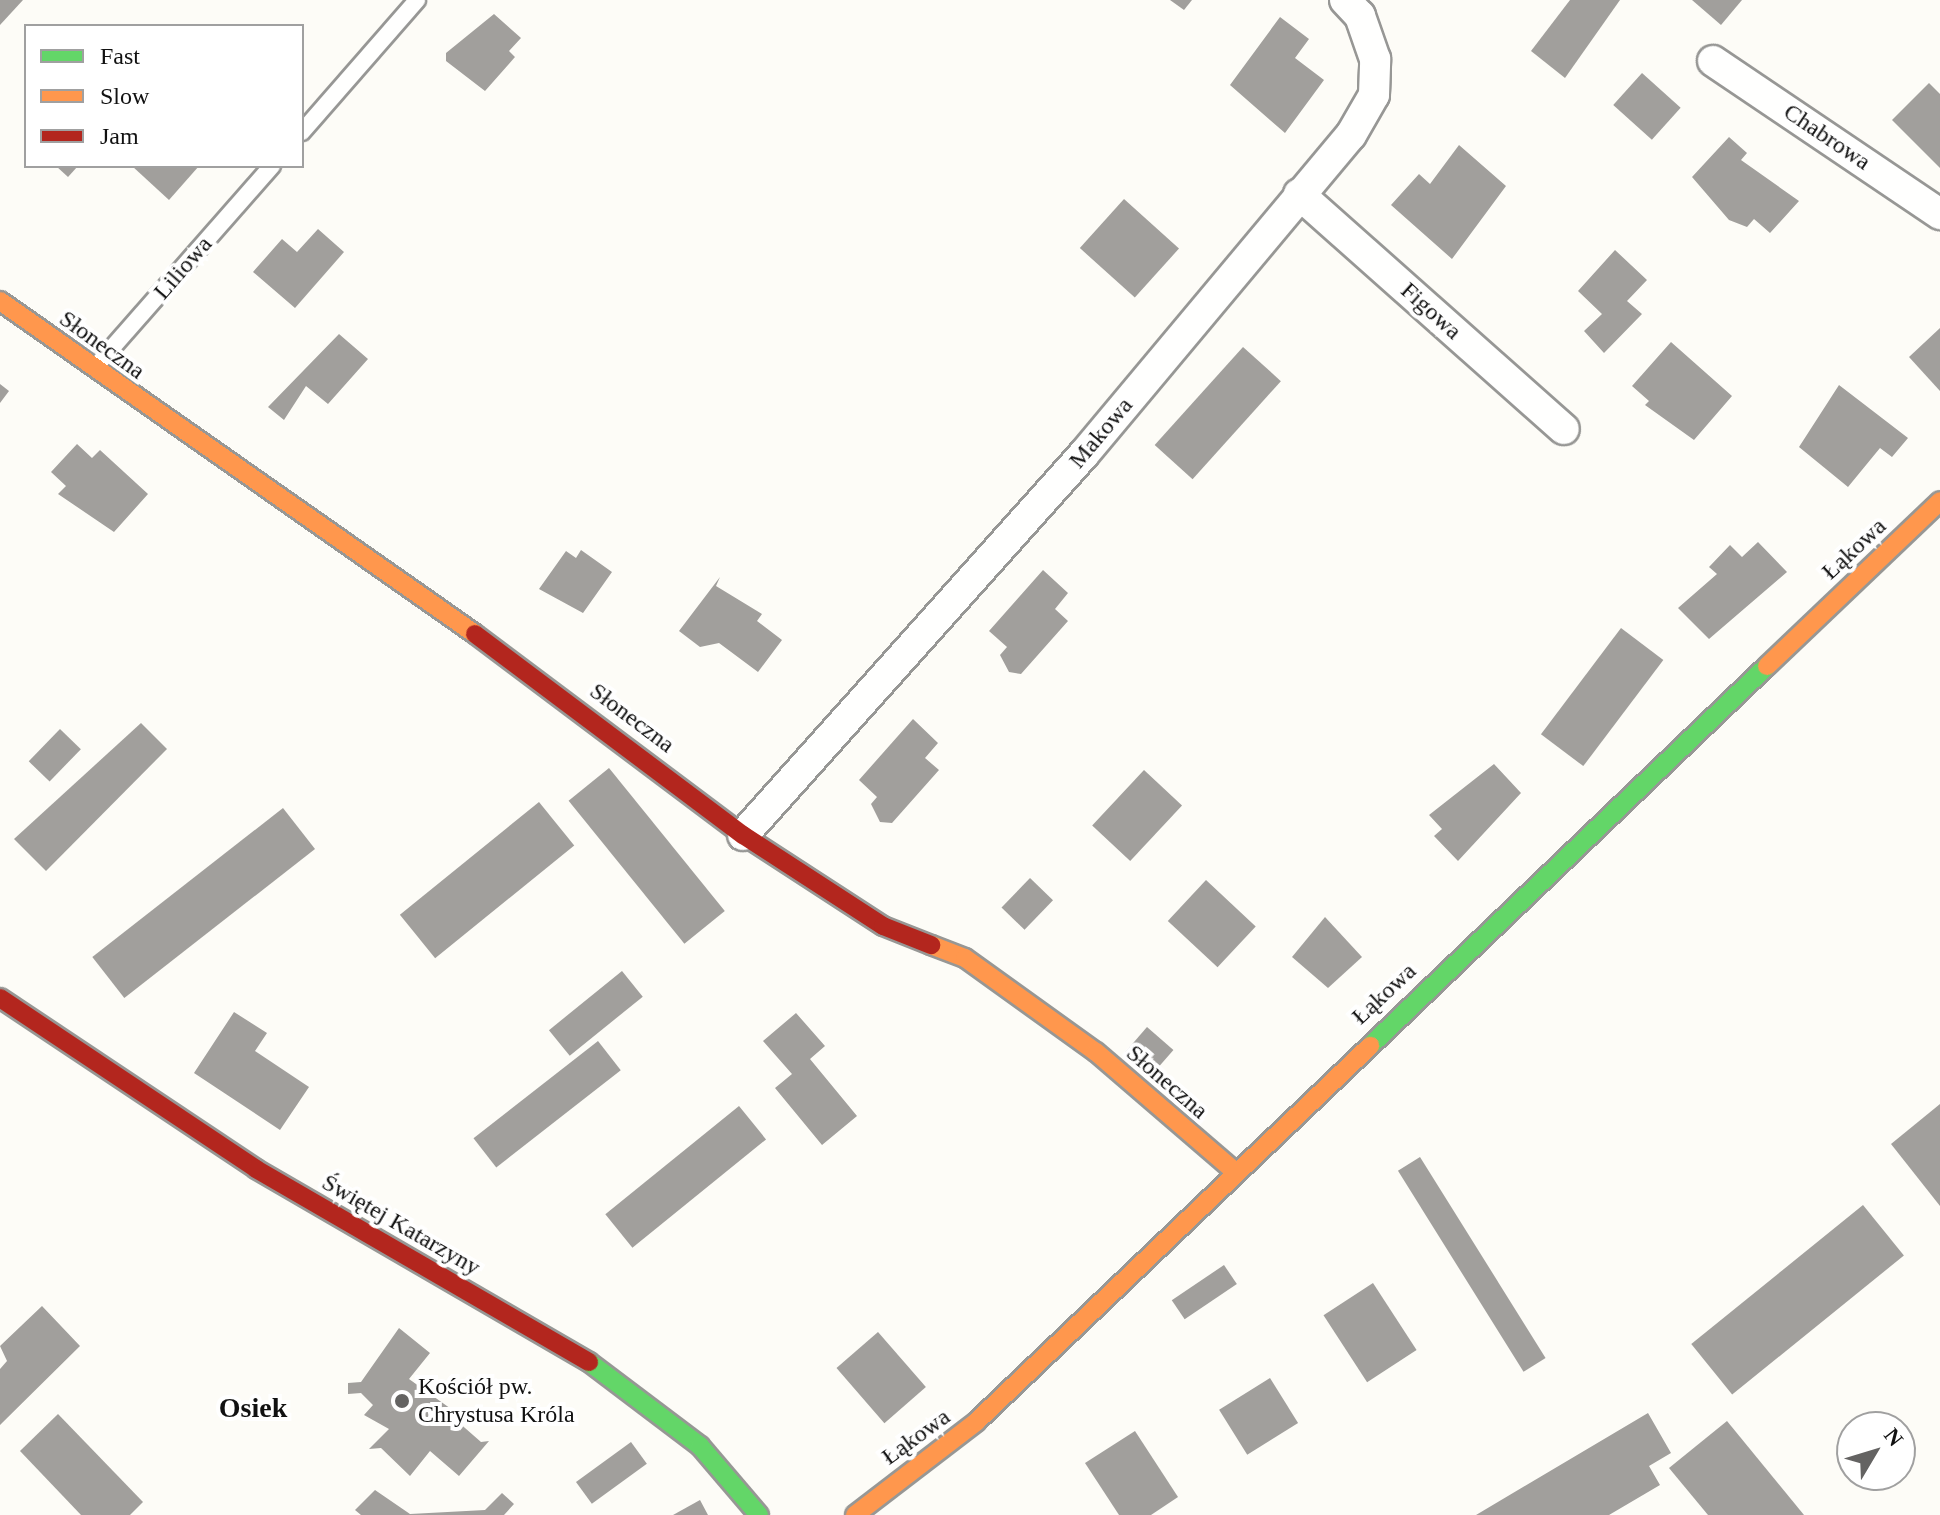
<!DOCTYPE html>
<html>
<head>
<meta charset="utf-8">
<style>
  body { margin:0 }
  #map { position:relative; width:1940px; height:1515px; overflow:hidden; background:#fdfcf7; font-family:Georgia,serif }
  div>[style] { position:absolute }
  .building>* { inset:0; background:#a19f9c; transform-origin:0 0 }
  .roads { filter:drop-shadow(2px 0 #979795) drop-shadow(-2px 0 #979795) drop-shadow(0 2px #979795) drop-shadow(0 -2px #979795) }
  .lane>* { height:16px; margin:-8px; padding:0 8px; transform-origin:8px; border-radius:8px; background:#fffffe }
  .street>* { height:30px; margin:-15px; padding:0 15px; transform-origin:15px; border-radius:15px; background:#fffffe }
  .fast>* { height:18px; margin:-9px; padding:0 9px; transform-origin:9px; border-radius:9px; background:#63d668 }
  .slow>* { height:18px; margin:-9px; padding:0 9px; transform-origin:9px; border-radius:9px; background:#ff974d }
  .jam>* { height:18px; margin:-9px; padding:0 9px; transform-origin:9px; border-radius:9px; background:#b3261e }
  .dots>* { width:22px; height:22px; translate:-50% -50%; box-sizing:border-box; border:4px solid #fff; border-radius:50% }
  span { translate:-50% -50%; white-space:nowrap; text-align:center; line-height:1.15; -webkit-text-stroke:8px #fff; paint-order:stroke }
  .street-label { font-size:24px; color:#111 }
  .poi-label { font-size:24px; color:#111 }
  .left { translate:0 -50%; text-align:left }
  .quarter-label { font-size:28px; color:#111; font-weight:700 }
  .legend { position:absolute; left:24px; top:24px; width:280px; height:144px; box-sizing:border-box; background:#fff; border:2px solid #a0a0a0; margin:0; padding:10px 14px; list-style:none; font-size:24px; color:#111 }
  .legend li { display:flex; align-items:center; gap:16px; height:40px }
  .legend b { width:40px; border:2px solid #a0a0a0 }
  .north { position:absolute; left:1836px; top:1411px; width:80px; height:80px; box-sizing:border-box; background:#fff; border:2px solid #a0a0a0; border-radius:50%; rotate:52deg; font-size:22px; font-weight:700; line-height:32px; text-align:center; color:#111 }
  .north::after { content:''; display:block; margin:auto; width:28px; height:36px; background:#646362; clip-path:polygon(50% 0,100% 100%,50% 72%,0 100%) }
</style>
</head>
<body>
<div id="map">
  <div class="building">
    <i style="clip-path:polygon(0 0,23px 0,0 25px)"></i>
    <i style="clip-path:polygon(1170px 0,1192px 0,1184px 10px)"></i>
    <i style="clip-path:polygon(1570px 0,1620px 0,1565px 78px,1531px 51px)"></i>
    <i style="clip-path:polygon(1692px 0,1742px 0,1721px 25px)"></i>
    <i style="clip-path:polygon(494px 14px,521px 38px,509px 51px,515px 57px,485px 91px,446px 61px,446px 53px)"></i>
    <i style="clip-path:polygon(1280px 17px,1309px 39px,1295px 58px,1324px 80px,1285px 133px,1230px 85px)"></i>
    <i style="left:1642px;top:73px;width:52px;height:43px;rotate:42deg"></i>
    <i style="clip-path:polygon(1929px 83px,1940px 94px,1940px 168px,1892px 120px)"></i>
    <i style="clip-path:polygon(1729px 137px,1747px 153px,1741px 160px,1799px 201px,1770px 233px,1754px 219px,1747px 227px,1729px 220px,1692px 177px)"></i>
    <i style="clip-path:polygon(1459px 145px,1506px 186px,1452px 259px,1391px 205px,1419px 174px,1430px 184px)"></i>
    <i style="clip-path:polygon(56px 166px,78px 166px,68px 177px)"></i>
    <i style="clip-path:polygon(132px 166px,199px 166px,169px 200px)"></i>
    <i style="left:1124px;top:199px;width:74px;height:66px;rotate:42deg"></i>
    <i style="clip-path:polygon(318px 229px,344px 252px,295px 308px,253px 272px,282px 239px,297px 252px)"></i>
    <i style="clip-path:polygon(1615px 250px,1647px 280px,1627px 301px,1642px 314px,1604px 353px,1584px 331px,1602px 314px,1578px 291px)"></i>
    <i style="clip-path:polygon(1940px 328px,1940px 391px,1909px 357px)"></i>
    <i style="clip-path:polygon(339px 334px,368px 359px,328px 404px,306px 386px,284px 420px,268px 407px)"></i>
    <i style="clip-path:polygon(1671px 342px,1732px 396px,1694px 440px,1645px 405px,1649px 401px,1632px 386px)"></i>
    <i style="left:1243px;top:347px;width:51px;height:132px;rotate:42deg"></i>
    <i style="clip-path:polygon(0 384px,9px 391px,0 403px)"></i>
    <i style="clip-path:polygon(1839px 385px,1908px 438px,1892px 457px,1880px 448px,1848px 487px,1799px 447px)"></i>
    <i style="clip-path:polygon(77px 444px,92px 458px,100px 450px,148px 494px,114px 532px,58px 494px,66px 486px,51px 472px)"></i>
    <i style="clip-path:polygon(1758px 542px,1787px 572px,1709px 639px,1678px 608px,1717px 574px,1709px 567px,1730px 545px,1742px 557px)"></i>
    <i style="clip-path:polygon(581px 550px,612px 572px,583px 613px,539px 589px,566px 551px,576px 558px)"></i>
    <i style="clip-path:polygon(1043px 570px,1068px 593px,1055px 609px,1068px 621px,1021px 674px,1009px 672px,1000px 655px,1007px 647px,989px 631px)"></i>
    <i style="clip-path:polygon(720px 577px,716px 586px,762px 614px,757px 621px,782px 640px,758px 672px,719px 643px,700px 647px,679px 631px)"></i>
    <i style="left:1621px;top:628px;width:53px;height:133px;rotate:37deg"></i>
    <i style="clip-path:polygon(913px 719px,938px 743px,925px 758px,939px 770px,892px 823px,880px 822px,871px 804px,877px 797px,859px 780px)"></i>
    <i style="clip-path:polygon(141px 723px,167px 749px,46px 871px,14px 839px)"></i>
    <i style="left:60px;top:729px;width:29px;height:45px;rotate:44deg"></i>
    <i style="clip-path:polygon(1494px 764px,1521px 793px,1458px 861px,1434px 836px,1442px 829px,1429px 815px)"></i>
    <i style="left:609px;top:768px;width:184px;height:52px;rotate:51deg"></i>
    <i style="left:1144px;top:770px;width:52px;height:76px;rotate:43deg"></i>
    <i style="left:539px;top:802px;width:56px;height:179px;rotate:51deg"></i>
    <i style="left:283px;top:808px;width:52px;height:242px;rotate:52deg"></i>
    <i style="left:1030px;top:878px;width:32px;height:41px;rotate:44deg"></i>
    <i style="left:1206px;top:880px;width:68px;height:56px;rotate:43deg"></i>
    <i style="clip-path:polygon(1325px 917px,1362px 957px,1328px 988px,1292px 957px)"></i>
    <i style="left:622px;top:971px;width:33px;height:94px;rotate:51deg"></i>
    <i style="clip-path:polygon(234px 1012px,267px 1033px,255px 1051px,309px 1087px,280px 1130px,194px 1073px)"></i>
    <i style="clip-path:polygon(796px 1013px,825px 1046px,810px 1059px,857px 1116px,822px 1145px,775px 1088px,792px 1074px,763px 1041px)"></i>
    <i style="left:1147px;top:1027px;width:35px;height:33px;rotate:41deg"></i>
    <i style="left:598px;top:1041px;width:37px;height:158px;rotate:52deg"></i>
    <i style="clip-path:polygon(1940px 1104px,1940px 1206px,1891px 1144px)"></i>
    <i style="left:739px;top:1106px;width:43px;height:172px;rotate:51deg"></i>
    <i style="left:1420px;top:1157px;width:237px;height:26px;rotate:58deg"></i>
    <i style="left:1863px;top:1205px;width:65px;height:221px;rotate:51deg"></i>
    <i style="left:1224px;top:1265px;width:23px;height:63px;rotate:56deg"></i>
    <i style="left:1373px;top:1283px;width:80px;height:59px;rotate:57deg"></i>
    <i style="clip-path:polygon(42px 1306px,80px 1346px,0 1425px,0 1369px,7px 1361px,0 1346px)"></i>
    <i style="clip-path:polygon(399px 1328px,430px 1353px,409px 1379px,461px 1416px,457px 1421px,481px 1442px,489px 1441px,459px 1476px,430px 1451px,410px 1476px,381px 1448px,369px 1449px,389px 1429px,364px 1415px,373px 1405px,361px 1393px,348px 1394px,348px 1383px,361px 1382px)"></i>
    <i style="left:878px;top:1332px;width:73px;height:55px;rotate:49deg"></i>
    <i style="left:1270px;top:1378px;width:53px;height:60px;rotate:58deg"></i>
    <i style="clip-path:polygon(1648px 1413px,1671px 1453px,1649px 1466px,1660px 1485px,1609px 1515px,1476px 1515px)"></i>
    <i style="clip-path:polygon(58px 1414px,143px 1502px,130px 1515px,81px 1515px,20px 1451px)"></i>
    <i style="clip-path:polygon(1727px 1421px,1804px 1515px,1708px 1515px,1669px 1468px)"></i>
    <i style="clip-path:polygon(1135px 1431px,1178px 1497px,1151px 1515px,1119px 1515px,1085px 1463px)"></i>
    <i style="left:631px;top:1442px;width:27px;height:68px;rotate:54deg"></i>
    <i style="clip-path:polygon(375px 1490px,410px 1514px,485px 1510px,502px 1493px,514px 1504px,504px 1515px,361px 1515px,355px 1510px)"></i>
    <i style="clip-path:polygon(700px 1500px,708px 1515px,673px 1515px)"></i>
  </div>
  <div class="roads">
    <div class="lane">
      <i style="left:302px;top:132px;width:175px;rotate:-48.9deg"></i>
      <i style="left:97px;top:365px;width:265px;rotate:-48.7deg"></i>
    </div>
    <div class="street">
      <i style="left:1713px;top:61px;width:274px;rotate:34deg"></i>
      <i style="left:1299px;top:194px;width:354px;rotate:41.6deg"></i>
      <i style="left:743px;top:835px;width:511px;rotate:-48.17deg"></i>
      <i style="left:1084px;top:454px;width:416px;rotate:-50.1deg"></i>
      <i style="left:1351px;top:135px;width:46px;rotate:-60.1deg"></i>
      <i style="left:1374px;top:95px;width:36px;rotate:-88deg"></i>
      <i style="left:1375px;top:59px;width:46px;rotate:-109.2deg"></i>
      <i style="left:1360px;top:16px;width:22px;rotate:-133deg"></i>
    </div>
    <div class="fast">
      <i style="left:1370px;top:1046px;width:550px;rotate:-43.75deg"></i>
      <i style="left:589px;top:1362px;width:139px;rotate:37.1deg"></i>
      <i style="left:700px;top:1446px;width:91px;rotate:49.5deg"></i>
    </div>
    <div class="slow">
      <i style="left:0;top:301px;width:580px;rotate:35.03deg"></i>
      <i style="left:1767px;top:666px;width:239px;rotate:-43.6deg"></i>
      <i style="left:931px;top:945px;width:36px;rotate:21deg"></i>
      <i style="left:965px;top:958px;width:161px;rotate:35.7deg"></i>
      <i style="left:1096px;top:1052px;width:181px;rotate:40.7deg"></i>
      <i style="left:855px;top:1515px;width:153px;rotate:-37.5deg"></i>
      <i style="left:976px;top:1422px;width:545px;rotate:-43.66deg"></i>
    </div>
    <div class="jam">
      <i style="left:475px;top:634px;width:335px;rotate:36.9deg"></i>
      <i style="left:743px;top:835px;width:167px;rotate:33deg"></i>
      <i style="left:883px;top:926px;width:52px;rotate:21.6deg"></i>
      <i style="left:0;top:998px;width:308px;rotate:33.7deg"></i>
      <i style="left:256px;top:1169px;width:385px;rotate:30.1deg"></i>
    </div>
  </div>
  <div class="dots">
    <i style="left:402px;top:1401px;background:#646362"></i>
  </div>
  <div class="street-label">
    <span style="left:1827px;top:137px;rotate:34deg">Chabrowa</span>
    <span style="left:183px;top:268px;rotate:-49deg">Liliowa</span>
    <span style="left:1431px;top:311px;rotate:42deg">Figowa</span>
    <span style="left:102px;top:345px;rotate:36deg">Słoneczna</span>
    <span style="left:1101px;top:433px;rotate:-50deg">Makowa</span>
    <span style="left:1854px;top:549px;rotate:-43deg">Łąkowa</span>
    <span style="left:632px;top:718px;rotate:37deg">Słoneczna</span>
    <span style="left:1384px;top:994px;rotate:-43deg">Łąkowa</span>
    <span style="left:1167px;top:1082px;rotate:41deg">Słoneczna</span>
    <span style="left:401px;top:1225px;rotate:30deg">Świętej Katarzyny</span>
    <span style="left:916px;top:1437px;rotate:-36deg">Łąkowa</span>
  </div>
  <div class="poi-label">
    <span class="left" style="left:418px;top:1401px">Kościół pw.<br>Chrystusa Króla</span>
  </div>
  <div class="quarter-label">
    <span style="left:253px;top:1408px">Osiek</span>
  </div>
  <ul class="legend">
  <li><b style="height:10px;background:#63d668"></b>Fast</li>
  <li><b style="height:10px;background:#ff974d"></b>Slow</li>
  <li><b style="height:10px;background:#b3261e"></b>Jam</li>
  </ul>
  <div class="north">N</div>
</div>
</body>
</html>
